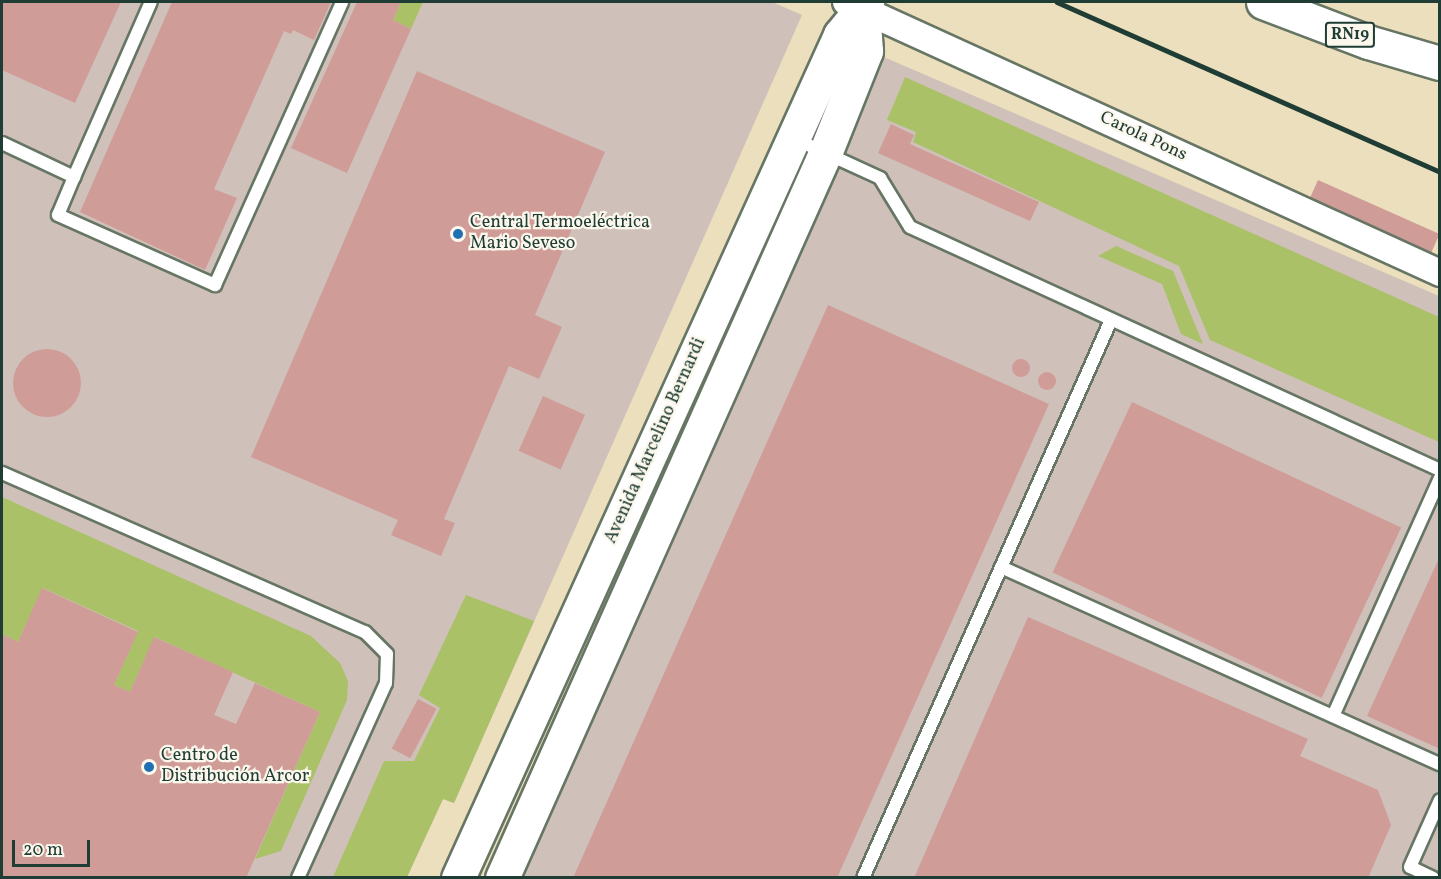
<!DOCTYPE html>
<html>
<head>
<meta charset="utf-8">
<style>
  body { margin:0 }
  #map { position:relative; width:1441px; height:879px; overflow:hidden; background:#ecdfbd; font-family:Vollkorn,serif }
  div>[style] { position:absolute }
  .industrial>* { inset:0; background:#cfc0ba }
  .green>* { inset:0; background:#aac167 }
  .building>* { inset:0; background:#d09c98; transform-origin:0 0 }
  .round { border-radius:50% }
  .roads { filter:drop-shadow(2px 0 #677664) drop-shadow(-2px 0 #677664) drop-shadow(0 2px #677664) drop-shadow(0 -2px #677664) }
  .lane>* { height:12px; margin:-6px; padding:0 6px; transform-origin:6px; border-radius:6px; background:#fff }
  .street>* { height:26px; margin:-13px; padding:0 13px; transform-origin:13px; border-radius:13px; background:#fff }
  .secondary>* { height:33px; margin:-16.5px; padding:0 16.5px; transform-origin:16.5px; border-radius:16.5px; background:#fff }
  .highway>* { height:33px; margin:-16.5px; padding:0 16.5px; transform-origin:16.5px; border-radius:16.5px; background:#fff }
  .rail>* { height:4.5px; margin:-2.25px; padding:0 2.25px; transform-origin:2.25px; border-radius:2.25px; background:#1f3d34 }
  .dots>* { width:16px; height:16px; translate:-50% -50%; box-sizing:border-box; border:3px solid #fbf7ec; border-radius:50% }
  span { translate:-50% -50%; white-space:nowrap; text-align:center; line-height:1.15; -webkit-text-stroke:4.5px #fbf7ec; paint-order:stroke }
  .shield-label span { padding:2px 4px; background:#fbf7ec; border:2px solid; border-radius:4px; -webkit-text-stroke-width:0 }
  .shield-label { font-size:16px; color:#1f3d34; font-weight:700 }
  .street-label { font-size:18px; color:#1f3d34 }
  .poi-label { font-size:18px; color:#1f3d34 }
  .left { translate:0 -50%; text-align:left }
  .frame { position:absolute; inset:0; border:3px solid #1f3d34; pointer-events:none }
  .scale { position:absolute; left:12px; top:840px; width:78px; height:27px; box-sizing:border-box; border:3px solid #1f3d34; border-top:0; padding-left:8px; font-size:18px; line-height:21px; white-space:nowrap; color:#1f3d34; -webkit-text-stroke:4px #fbf7ec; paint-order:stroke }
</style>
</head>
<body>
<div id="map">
  <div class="industrial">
    <i style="clip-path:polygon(2px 2px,772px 2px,802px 15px,454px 803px,443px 799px,407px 877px,2px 877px)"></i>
    <i style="clip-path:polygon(879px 55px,1439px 296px,1439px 877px,501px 878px)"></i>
  </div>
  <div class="green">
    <i style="clip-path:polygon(401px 2px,423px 2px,411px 29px,393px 20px)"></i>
    <i style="clip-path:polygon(905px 77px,1439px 317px,1439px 442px,1210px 340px,1179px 266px,913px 142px,916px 132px,887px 120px)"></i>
    <i style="clip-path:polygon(1116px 246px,1173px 271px,1203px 344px,1181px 334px,1162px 284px,1098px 256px)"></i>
    <i style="clip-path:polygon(2px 497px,311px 636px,340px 663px,348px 681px,347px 700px,281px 851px,255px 859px,320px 712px,155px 637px,130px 692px,114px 685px,138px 631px,43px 588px,18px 642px,2px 634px)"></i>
    <i style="clip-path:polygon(466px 595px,534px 621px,454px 803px,443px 799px,407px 877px,333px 877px,384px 761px,414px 761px,440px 708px,419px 695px)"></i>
  </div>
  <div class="building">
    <i style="clip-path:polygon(2px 2px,121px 2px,75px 103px,2px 70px)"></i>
    <i style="clip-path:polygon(172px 2px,331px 2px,314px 40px,293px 30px,291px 34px,284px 31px,214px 189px,237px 198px,205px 270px,80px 212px)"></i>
    <i style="clip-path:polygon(357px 2px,401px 2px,393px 20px,411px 29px,347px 173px,291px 148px)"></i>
    <i style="clip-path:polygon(417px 71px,605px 152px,535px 315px,562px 327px,539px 379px,509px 366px,444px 519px,455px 523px,441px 556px,391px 535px,398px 520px,251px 457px)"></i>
    <i style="clip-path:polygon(891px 124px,914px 135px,910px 144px,1039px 202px,1030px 221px,878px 153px)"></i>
    <i style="left:1318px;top:180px;width:133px;height:22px;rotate:24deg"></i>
    <i style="clip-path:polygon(828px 305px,1049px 404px,837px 878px,573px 878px)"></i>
    <i class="round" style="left:13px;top:349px;width:68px;height:68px"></i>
    <i class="round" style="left:1012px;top:359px;width:18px;height:18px"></i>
    <i class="round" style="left:1038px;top:372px;width:18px;height:18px"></i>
    <i style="left:543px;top:396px;width:46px;height:60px;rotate:24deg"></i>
    <i style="left:1132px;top:402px;width:297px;height:188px;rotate:25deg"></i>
    <i style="clip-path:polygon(1440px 556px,1440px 749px,1367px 716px)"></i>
    <i style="clip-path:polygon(42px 588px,138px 632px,114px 685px,130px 692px,154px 637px,233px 672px,214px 715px,236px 724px,255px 683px,320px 712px,246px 878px,2px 878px,2px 634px,18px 642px)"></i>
    <i style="clip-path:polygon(1028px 617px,1308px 739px,1300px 756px,1378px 790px,1391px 825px,1368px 878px,914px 878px)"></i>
    <i style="left:418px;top:699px;width:21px;height:56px;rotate:28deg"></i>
  </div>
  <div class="roads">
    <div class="lane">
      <i style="left:795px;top:139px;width:94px;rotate:24.6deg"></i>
      <i style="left:880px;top:178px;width:57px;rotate:58.5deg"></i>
      <i style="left:910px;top:227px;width:583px;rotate:24.63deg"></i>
      <i style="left:2px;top:143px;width:80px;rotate:25.3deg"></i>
      <i style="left:74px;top:177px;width:191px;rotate:-66.3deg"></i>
      <i style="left:74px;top:177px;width:41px;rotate:112.8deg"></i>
      <i style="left:58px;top:215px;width:172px;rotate:24deg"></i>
      <i style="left:215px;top:285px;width:310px;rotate:-65.8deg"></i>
      <i style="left:2px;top:473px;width:396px;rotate:23.7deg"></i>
      <i style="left:365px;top:632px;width:31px;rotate:45deg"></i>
      <i style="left:387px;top:654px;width:29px;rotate:92deg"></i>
      <i style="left:386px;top:683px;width:214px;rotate:114.3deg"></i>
      <i style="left:1001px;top:567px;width:481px;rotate:24.2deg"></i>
      <i style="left:1333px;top:716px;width:261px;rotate:-65.8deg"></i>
      <i style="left:863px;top:878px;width:611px;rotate:-66.04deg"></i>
      <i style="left:1433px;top:878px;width:25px;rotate:-154deg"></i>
      <i style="left:1410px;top:867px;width:73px;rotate:-65.9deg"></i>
    </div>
    <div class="street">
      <i style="left:846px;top:2px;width:653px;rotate:24.52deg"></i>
    </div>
    <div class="secondary">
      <i style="left:458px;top:878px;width:926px;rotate:-65.62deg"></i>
      <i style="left:840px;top:35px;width:43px;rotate:-50.7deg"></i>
      <i style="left:502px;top:878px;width:796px;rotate:-65.98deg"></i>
      <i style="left:826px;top:151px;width:108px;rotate:-68.2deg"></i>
      <i style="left:866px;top:51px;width:42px;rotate:-94.1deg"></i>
    </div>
    <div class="highway">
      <i style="left:1263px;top:2px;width:112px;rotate:20.9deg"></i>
      <i style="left:1368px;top:42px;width:75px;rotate:16.3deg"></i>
    </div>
  </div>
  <div class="rail">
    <i style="left:1057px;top:2px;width:419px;rotate:23.9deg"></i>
  </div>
  <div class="dots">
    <i style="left:458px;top:234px;background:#1f6fb2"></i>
    <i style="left:149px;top:767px;background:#1f6fb2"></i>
  </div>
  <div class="shield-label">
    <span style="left:1350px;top:35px">RN19</span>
  </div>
  <div class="street-label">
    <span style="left:1143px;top:137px;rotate:25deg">Carola Pons</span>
    <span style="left:656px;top:441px;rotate:-66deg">Avenida Marcelino Bernardi</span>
  </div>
  <div class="poi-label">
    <span class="left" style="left:470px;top:234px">Central Termoeléctrica<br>Mario Seveso</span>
    <span class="left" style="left:161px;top:767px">Centro de<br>Distribución Arcor</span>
  </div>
  <div class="frame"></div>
  <div class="scale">20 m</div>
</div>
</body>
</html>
